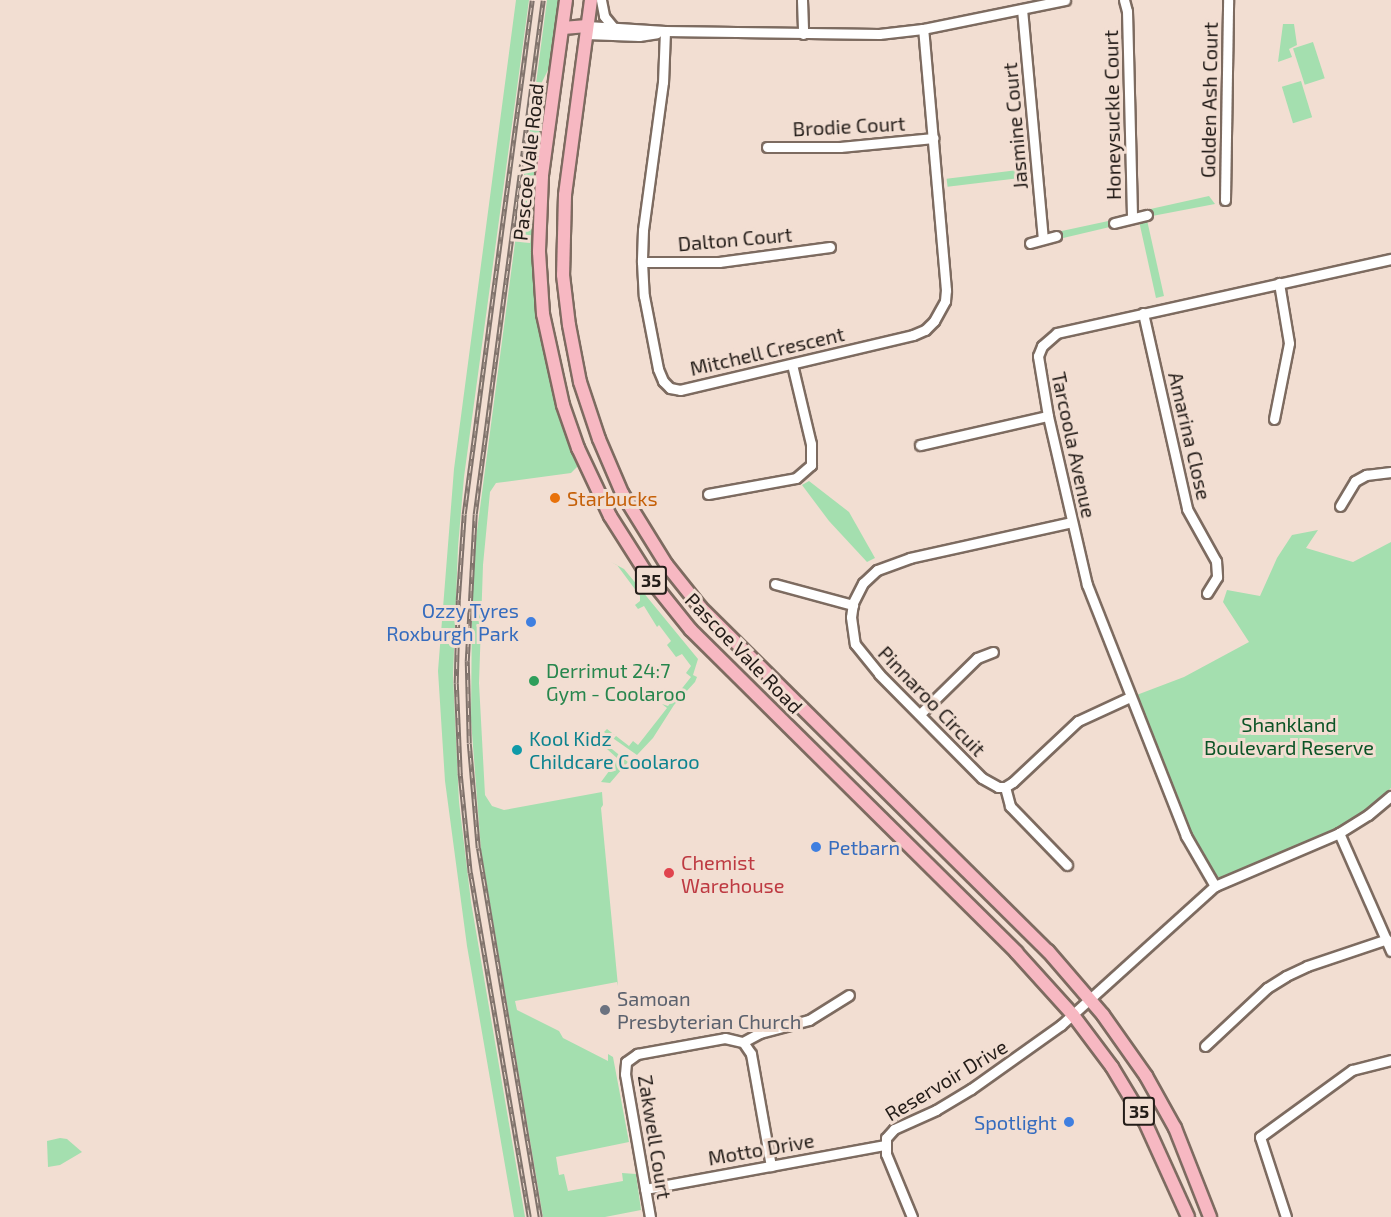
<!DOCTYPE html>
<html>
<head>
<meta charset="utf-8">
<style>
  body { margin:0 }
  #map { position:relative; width:1391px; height:1217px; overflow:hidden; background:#f2ded2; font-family:"Exo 2",sans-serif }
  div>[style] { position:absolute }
  .green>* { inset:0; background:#a4dfaf; transform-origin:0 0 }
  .roads { filter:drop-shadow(2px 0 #7d6b60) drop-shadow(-2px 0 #7d6b60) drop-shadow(0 2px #7d6b60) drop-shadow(0 -2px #7d6b60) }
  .minor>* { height:9px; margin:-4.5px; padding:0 4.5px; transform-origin:4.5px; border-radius:4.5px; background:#fff }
  .major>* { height:12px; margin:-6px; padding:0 6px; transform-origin:6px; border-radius:6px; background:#f7b8c2 }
  .rail>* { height:4.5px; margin-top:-2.25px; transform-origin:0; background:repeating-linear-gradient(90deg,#f2ded2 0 7px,#7f726b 0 14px); box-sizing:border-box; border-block:2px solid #7f726b }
  .dots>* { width:16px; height:16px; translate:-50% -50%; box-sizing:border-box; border:3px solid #f2ded2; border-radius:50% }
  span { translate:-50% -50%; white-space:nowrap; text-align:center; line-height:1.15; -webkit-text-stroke:6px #f2ded2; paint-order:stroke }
  .shield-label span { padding:2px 4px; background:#f2ded2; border:2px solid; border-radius:4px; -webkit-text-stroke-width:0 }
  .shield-label { font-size:18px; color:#231c18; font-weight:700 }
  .street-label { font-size:20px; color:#231c18 }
  .food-label { font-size:20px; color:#c56008 }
  .left { translate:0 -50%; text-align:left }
  .shop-label { font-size:20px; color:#366cbe }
  .right { translate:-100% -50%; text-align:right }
  .leisure-label { font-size:20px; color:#27864d }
  .park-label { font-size:20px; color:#0b5426 }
  .culture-label { font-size:20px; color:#0d838f }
  .health-label { font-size:20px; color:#be3a42 }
  .worship-label { font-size:20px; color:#5b616d }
</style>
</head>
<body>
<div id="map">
  <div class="green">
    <i style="clip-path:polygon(516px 0,529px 0,464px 477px,458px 547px,453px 676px,459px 802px,471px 902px,525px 1217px,514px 1217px,467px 946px,445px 781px,438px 671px,454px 469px)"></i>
    <i style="clip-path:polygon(547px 0,560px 0,551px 64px,541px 84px,540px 95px,544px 119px,533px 199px,533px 281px,538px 325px,554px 400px,579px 465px,571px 473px,496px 483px,490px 492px,483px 565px,479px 683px,485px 795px,492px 806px,504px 810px,602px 792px,603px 805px,601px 808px,618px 986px,617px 982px,515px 1001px,517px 1010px,559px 1031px,563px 1038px,608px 1061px,608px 1054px,613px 1057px,629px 1142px,556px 1157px,559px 1175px,564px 1174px,568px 1191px,623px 1181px,622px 1173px,636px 1174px,641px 1210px,605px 1217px,543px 1217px,481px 850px,471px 720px,472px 606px,475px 546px)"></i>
    <i style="clip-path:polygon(1283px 24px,1294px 24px,1297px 45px,1289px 49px,1292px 57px,1278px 62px)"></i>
    <i style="left:1313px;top:42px;width:38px;height:21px;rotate:72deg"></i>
    <i style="left:1301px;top:81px;width:38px;height:20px;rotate:73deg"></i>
    <i style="left:1027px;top:169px;width:8px;height:81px;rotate:83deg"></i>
    <i style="clip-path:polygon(1209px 196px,1215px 204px,1147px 217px,1146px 210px)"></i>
    <i style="clip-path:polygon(1143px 216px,1147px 220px,1164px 296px,1156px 298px,1139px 221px)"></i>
    <i style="clip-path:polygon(1113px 220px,1114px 226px,1059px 239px,1057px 232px)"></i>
    <i style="clip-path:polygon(809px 481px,849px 512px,875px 558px,867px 562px,829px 521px,802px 485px)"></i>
    <i style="clip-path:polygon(1318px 530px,1306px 548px,1353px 562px,1391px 542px,1391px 788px,1365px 811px,1345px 824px,1224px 877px,1218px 877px,1212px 874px,1190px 834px,1134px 696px,1184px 677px,1249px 642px,1223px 602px,1227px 590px,1260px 596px,1277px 558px,1292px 535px)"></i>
    <i style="clip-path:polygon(611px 562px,624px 569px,698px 659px,693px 675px,697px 677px,695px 682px,674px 705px,653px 738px,637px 755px,604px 732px,607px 729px,629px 746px,633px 741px,638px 745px,667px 708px,662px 704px,668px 706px,691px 677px,686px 673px,691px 666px,682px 654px,676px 657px,667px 645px,671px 641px,659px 625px,657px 627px,644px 606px,638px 609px,635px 605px,640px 601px,640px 596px,617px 565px)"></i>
    <i style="clip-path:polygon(596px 739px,600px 743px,602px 741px,628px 762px,610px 783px,601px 782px,618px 759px)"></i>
    <i style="clip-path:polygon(60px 1138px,67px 1139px,82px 1152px,60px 1165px,48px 1167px,47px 1141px)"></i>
  </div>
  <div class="roads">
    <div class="minor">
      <i style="left:601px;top:0;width:16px;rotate:79deg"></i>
      <i style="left:604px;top:16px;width:14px;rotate:51deg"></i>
      <i style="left:802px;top:0;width:34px;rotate:88deg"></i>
      <i style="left:1124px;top:0;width:11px;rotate:75deg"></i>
      <i style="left:1127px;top:11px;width:206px;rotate:88.6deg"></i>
      <i style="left:1022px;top:9px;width:231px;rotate:84.8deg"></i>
      <i style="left:587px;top:26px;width:78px;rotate:3.7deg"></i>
      <i style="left:665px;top:31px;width:214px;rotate:0.8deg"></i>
      <i style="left:879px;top:34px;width:44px;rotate:-6.5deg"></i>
      <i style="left:923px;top:29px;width:145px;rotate:-11.5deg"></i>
      <i style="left:665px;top:31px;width:51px;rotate:92.2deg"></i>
      <i style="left:663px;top:82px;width:149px;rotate:97.7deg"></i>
      <i style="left:643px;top:230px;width:32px;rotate:92deg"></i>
      <i style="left:642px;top:262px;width:34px;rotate:87deg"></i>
      <i style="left:644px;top:296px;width:74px;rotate:79.1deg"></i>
      <i style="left:658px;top:369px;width:13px;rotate:67deg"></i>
      <i style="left:663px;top:381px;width:10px;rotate:45deg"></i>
      <i style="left:670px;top:388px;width:10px;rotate:11deg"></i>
      <i style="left:680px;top:390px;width:239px;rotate:-13.3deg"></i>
      <i style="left:913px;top:335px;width:13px;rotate:-23deg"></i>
      <i style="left:925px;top:330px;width:13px;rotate:-45deg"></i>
      <i style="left:934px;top:321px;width:23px;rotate:-61deg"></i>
      <i style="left:945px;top:301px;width:11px;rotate:-85deg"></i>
      <i style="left:946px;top:290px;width:262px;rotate:-95deg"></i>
      <i style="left:586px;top:34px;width:53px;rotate:2.2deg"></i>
      <i style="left:639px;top:36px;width:18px;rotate:-9deg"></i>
      <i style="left:767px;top:147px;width:73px"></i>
      <i style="left:840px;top:147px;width:94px;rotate:-5.5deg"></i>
      <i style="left:1225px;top:200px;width:200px;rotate:-89.1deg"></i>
      <i style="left:1114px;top:223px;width:34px;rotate:-14deg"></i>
      <i style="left:1030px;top:243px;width:27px;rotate:-15deg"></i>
      <i style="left:642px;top:262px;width:77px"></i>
      <i style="left:719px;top:262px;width:112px;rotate:-7.7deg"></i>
      <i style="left:1143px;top:313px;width:201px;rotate:77.3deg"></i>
      <i style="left:1187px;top:509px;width:60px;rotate:60.9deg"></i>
      <i style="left:1216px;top:561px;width:16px;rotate:86deg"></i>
      <i style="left:1217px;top:577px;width:19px;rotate:122deg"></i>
      <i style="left:1274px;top:419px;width:77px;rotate:-78.8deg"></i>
      <i style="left:1289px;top:343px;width:61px;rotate:-99.5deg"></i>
      <i style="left:920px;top:445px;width:131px;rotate:-12.8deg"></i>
      <i style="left:708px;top:494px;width:89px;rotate:-10.3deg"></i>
      <i style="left:796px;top:478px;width:20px;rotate:-41deg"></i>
      <i style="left:811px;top:465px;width:21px;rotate:-90deg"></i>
      <i style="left:811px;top:444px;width:82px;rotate:-103.4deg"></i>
      <i style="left:1340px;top:506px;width:29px;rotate:-59deg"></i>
      <i style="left:1355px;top:481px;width:13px;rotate:-29deg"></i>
      <i style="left:1366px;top:475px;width:25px;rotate:-7deg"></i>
      <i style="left:1072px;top:522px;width:166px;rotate:167.5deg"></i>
      <i style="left:910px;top:558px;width:35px;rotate:160deg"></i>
      <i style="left:877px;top:570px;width:19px;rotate:137deg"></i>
      <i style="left:863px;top:583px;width:22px;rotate:117deg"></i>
      <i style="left:853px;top:603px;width:14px;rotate:98deg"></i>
      <i style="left:851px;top:617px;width:27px;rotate:82deg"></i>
      <i style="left:855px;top:644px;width:38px;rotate:51deg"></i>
      <i style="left:879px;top:674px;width:146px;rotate:45.3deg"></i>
      <i style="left:982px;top:778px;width:18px;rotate:29deg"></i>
      <i style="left:998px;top:787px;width:7px"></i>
      <i style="left:1005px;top:787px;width:9px;rotate:-32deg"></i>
      <i style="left:1013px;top:782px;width:89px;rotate:-43.2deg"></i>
      <i style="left:1078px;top:721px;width:57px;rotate:-24.8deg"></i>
      <i style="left:775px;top:584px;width:81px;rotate:15.1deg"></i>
      <i style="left:920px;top:714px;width:80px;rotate:-44.5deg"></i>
      <i style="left:977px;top:658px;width:17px;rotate:-21deg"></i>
      <i style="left:1005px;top:787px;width:20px;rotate:75deg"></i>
      <i style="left:1010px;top:806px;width:82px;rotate:46deg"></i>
      <i style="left:1339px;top:833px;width:129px;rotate:66.2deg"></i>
      <i style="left:1215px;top:886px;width:58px;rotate:-120.1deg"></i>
      <i style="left:1186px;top:836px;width:270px;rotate:-111.5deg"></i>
      <i style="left:1087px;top:585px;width:173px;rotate:-103deg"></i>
      <i style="left:1048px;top:416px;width:61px;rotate:-99.5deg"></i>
      <i style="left:1038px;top:356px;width:11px;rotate:-68deg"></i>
      <i style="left:1042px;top:346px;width:20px;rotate:-41deg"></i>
      <i style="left:1057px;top:333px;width:342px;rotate:-12.5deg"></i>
      <i style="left:743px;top:1042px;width:19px;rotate:-28deg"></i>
      <i style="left:760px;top:1033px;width:51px;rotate:-14.9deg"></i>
      <i style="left:809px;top:1020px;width:47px;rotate:-32deg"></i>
      <i style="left:1205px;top:1046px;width:85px;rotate:-43.1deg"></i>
      <i style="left:1267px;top:988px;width:22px;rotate:-32deg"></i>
      <i style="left:1286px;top:976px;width:23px;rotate:-25deg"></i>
      <i style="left:1307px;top:966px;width:84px;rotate:-18.6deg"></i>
      <i style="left:645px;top:1189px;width:243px;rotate:-10.4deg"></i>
      <i style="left:650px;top:1217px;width:145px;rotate:-99.9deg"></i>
      <i style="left:625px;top:1074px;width:12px;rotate:-85deg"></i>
      <i style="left:626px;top:1062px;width:14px;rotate:-36deg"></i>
      <i style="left:637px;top:1054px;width:89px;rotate:-10.3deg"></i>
      <i style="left:725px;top:1038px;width:18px;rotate:13deg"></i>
      <i style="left:743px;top:1042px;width:14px;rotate:56deg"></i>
      <i style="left:751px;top:1054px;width:114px;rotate:79.9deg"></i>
      <i style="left:912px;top:1217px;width:68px;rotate:-112.4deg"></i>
      <i style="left:886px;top:1154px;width:16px;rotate:-90deg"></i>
      <i style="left:886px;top:1138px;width:12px;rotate:-48deg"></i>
      <i style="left:894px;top:1129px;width:46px;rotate:-24.3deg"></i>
      <i style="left:936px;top:1110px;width:41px;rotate:-31deg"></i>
      <i style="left:971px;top:1089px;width:110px;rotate:-35.4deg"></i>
      <i style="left:1061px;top:1025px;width:207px;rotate:-42.1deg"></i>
      <i style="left:1215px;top:886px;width:135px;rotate:-23.1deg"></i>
      <i style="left:1339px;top:833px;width:34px;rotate:-32deg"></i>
      <i style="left:1368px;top:815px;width:30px;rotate:-40deg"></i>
      <i style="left:1286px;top:1217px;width:84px;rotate:-108deg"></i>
      <i style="left:1260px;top:1137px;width:114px;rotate:-36.1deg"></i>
      <i style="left:1352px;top:1070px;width:40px;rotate:-14.4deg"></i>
    </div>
    <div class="major">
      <i style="left:566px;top:0;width:178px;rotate:97.8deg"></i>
      <i style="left:542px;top:176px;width:76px;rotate:92.3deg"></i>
      <i style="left:539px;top:252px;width:62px;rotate:86.3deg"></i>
      <i style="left:543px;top:314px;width:93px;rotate:77.6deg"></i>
      <i style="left:563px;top:405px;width:46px;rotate:70.8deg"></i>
      <i style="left:578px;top:448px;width:75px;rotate:64.8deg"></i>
      <i style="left:610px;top:516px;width:75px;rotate:57.6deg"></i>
      <i style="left:650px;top:579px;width:65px;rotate:51.2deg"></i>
      <i style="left:691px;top:630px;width:458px;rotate:44.7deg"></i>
      <i style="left:1016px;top:952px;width:85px;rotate:47.9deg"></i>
      <i style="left:1073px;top:1015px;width:65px;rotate:53.1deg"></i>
      <i style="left:1112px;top:1067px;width:64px;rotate:59deg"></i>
      <i style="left:1145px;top:1122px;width:104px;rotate:65.6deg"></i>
      <i style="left:591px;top:0;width:197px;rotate:97.6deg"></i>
      <i style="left:565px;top:195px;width:80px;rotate:91.4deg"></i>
      <i style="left:563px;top:275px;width:50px;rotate:83.2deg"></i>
      <i style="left:569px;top:325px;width:58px;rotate:79.1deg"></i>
      <i style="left:580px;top:382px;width:60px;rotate:71.6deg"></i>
      <i style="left:599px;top:439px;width:59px;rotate:66.9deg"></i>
      <i style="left:622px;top:493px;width:84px;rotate:58.2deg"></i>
      <i style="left:666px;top:564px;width:56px;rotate:51.5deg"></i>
      <i style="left:701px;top:608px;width:488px;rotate:44.7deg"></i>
      <i style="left:1048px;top:951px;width:84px;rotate:49.3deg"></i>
      <i style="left:1103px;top:1015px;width:75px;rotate:54.8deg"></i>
      <i style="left:1146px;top:1076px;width:60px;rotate:60.9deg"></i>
      <i style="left:1175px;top:1128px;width:96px;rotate:68.5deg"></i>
      <i style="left:563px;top:28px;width:24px;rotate:-5deg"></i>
    </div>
  </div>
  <div class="rail">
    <i style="left:529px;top:1217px;width:349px;rotate:-99.7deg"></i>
    <i style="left:470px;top:873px;width:100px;rotate:-95.8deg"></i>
    <i style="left:460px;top:774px;width:91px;rotate:-92.5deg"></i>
    <i style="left:456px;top:683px;width:83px;rotate:-88.6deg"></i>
    <i style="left:458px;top:600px;width:86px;rotate:-86deg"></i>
    <i style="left:464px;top:514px;width:518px;rotate:-82.46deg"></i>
    <i style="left:540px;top:1217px;width:374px;rotate:-99.5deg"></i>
    <i style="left:478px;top:848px;width:105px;rotate:-94.9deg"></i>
    <i style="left:469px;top:743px;width:82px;rotate:-91.4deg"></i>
    <i style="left:467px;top:661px;width:147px;rotate:-86.9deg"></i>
    <i style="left:475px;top:514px;width:518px;rotate:-82.46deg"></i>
  </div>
  <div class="dots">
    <i style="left:555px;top:498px;background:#e8710a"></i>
    <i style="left:531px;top:622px;background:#3f7fe0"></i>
    <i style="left:534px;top:681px;background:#2e9e5b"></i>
    <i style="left:517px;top:750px;background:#0f9aa8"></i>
    <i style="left:816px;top:847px;background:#3f7fe0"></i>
    <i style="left:669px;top:873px;background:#e0444e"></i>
    <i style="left:605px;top:1010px;background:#6b7280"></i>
    <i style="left:1069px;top:1122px;background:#3f7fe0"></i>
  </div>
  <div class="shield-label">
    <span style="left:651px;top:580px">35</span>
    <span style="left:1139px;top:1111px">35</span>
  </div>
  <div class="street-label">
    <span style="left:1209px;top:100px;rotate:-89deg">Golden Ash Court</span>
    <span style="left:1112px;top:115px;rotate:-91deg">Honeysuckle Court</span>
    <span style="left:849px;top:126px;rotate:-3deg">Brodie Court</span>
    <span style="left:1015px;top:126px;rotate:-95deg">Jasmine Court</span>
    <span style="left:528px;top:162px;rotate:-84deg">Pascoe Vale Road</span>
    <span style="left:735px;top:239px;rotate:-5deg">Dalton Court</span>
    <span style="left:767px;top:351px;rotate:-13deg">Mitchell Crescent</span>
    <span style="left:1190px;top:436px;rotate:77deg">Amarina Close</span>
    <span style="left:1074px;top:445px;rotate:78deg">Tarcoola Avenue</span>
    <span style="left:744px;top:653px;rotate:46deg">Pascoe Vale Road</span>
    <span style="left:932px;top:701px;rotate:46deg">Pinnaroo Circuit</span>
    <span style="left:946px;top:1080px;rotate:-31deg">Reservoir Drive</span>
    <span style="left:655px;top:1137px;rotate:81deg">Zakwell Court</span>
    <span style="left:761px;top:1149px;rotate:-10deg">Motto Drive</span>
  </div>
  <div class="food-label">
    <span class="left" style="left:567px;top:498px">Starbucks</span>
  </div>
  <div class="shop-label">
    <span class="right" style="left:519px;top:622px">Ozzy Tyres<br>Roxburgh Park</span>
    <span class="left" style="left:828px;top:847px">Petbarn</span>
    <span class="right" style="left:1057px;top:1122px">Spotlight</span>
  </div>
  <div class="leisure-label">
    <span class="left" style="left:546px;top:682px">Derrimut 24:7<br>Gym - Coolaroo</span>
  </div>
  <div class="park-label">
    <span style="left:1289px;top:736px">Shankland<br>Boulevard Reserve</span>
  </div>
  <div class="culture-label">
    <span class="left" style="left:529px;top:750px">Kool Kidz<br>Childcare Coolaroo</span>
  </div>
  <div class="health-label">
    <span class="left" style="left:681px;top:874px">Chemist<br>Warehouse</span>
  </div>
  <div class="worship-label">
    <span class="left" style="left:617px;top:1010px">Samoan<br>Presbyterian Church</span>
  </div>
</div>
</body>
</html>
